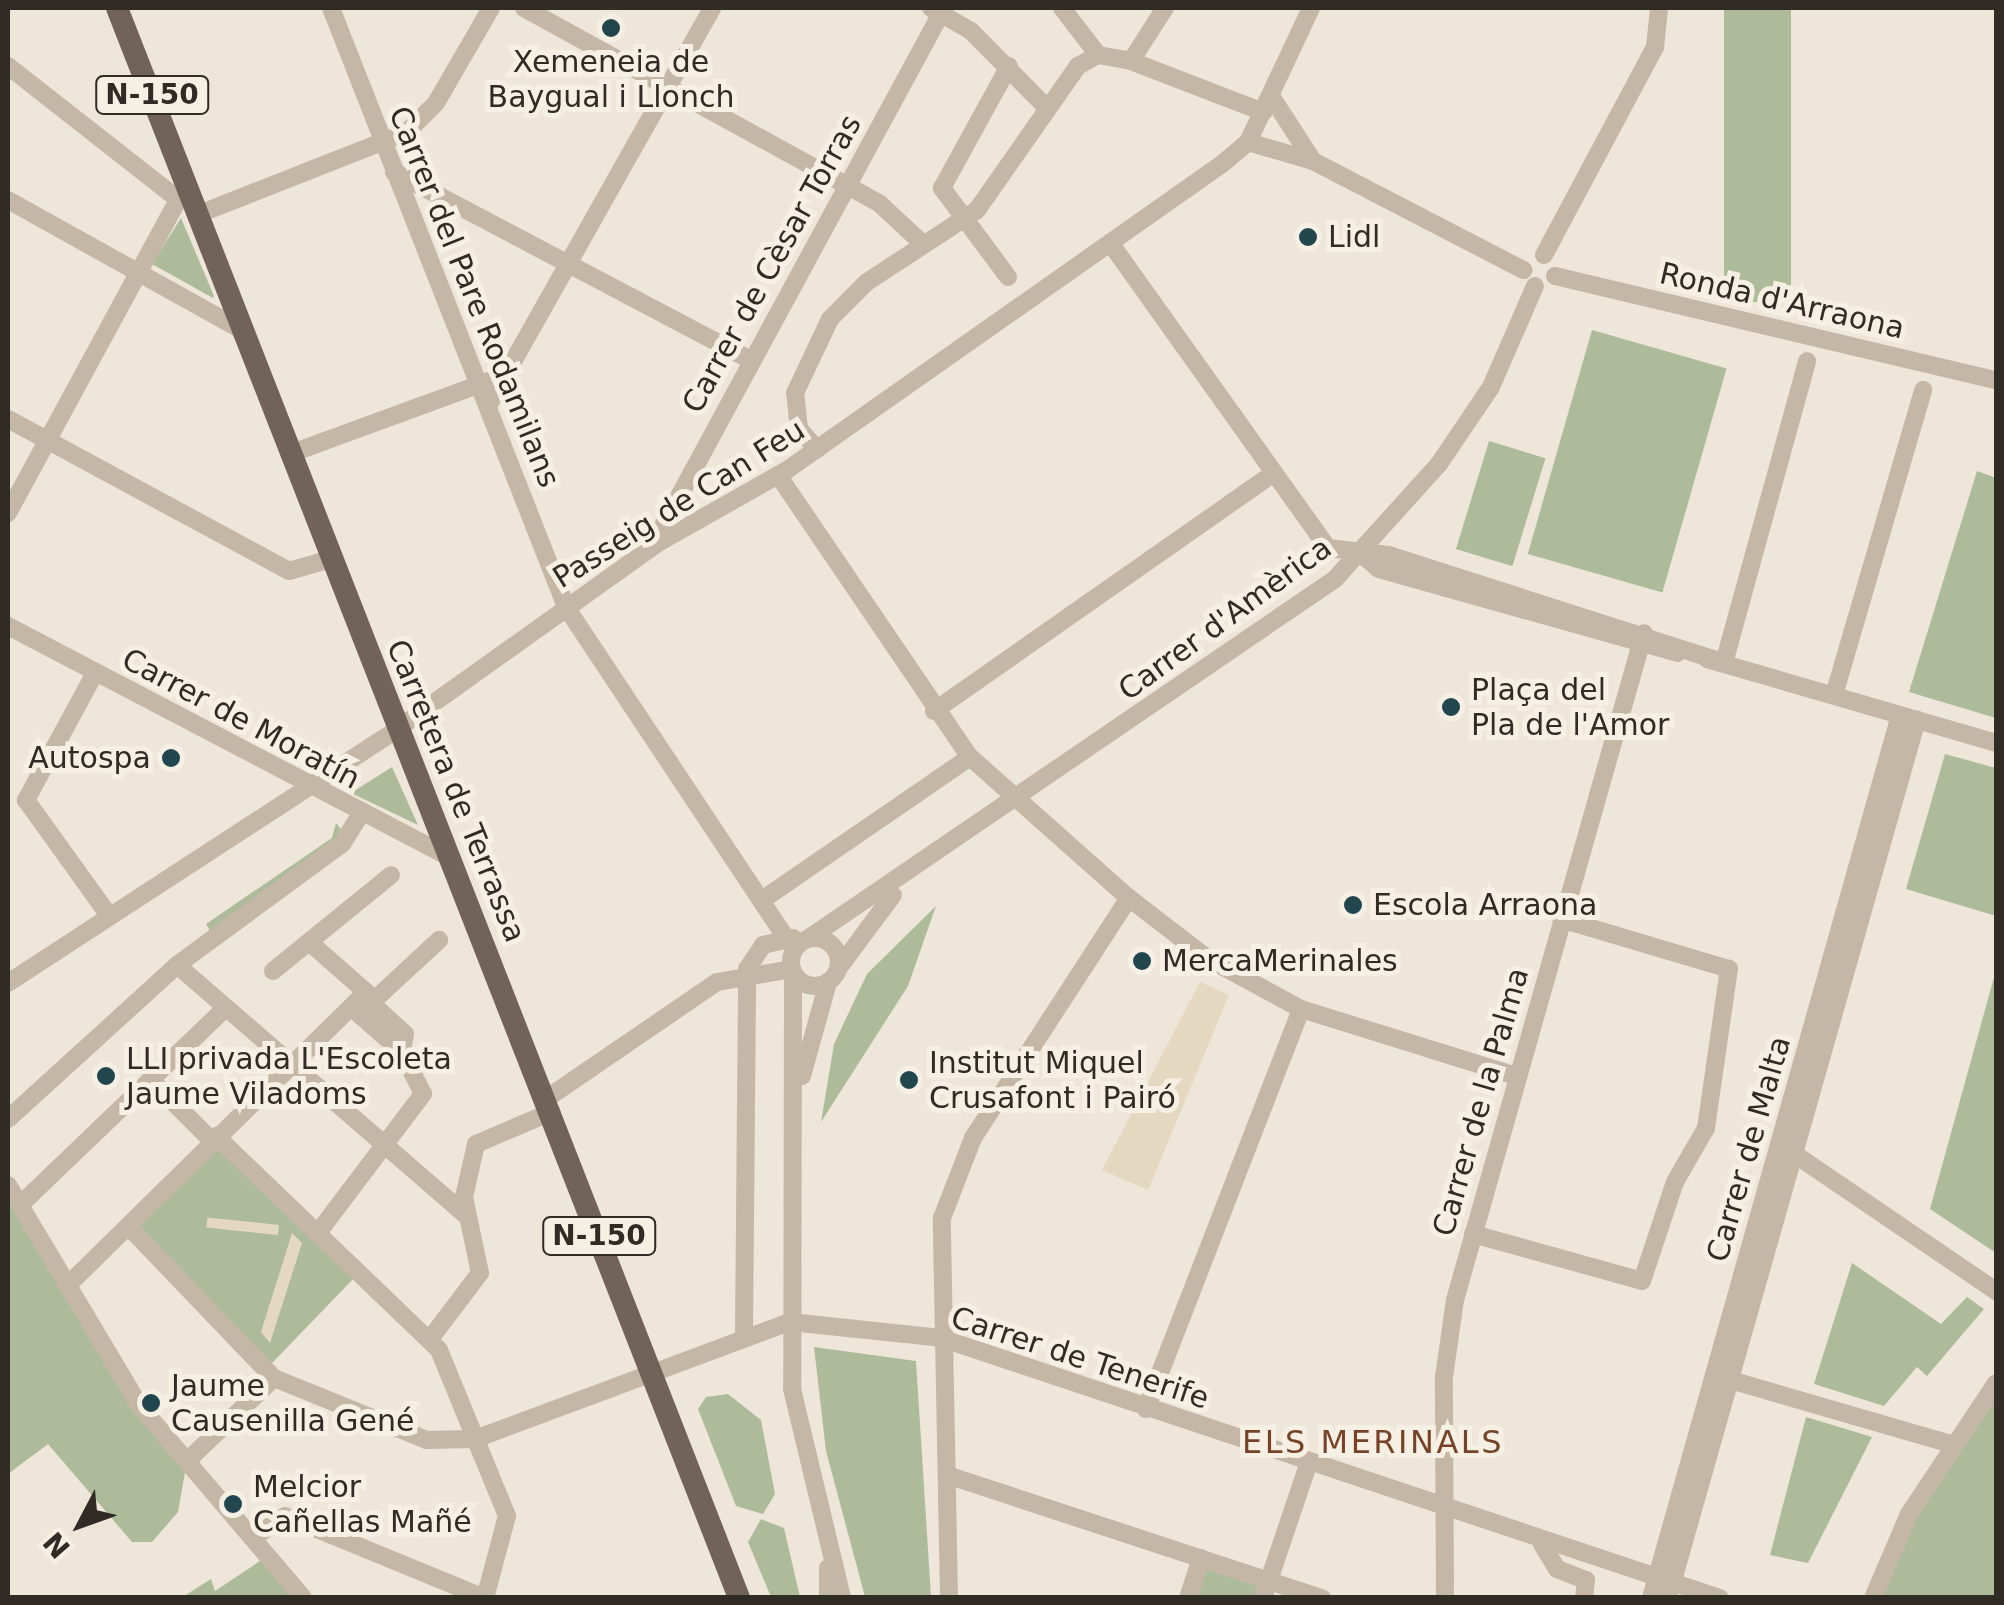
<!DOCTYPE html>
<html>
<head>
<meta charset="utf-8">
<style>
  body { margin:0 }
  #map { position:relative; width:2004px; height:1605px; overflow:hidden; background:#eee6d9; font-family:"DejaVu Sans",sans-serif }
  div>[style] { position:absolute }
  .green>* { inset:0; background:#adbb9b; transform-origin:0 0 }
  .plaza>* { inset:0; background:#e4d8c1; transform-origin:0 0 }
  .minor>* { height:18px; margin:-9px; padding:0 9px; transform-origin:9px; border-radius:9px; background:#c4b7a6 }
  .minor>.ring { margin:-9px; padding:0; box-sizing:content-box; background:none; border:18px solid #c4b7a6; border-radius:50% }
  .major>* { height:22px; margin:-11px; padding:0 11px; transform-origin:11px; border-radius:11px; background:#726359 }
  .dots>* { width:28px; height:28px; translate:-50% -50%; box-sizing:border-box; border:5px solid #f6f0e4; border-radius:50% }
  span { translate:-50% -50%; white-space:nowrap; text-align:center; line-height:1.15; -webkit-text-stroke:10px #f6f0e4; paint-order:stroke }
  .shield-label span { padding:2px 8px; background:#f6f0e4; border:2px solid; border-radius:8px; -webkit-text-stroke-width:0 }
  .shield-label { font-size:28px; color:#312b26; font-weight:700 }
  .poi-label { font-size:30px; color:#312b26 }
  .left { translate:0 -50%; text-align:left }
  .right { translate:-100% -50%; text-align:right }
  .street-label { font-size:30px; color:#312b26 }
  .neighbourhood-label { font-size:32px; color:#774328; letter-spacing:2.5px }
  .frame { position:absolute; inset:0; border:10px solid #312b26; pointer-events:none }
  .north { position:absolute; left:30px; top:1475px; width:100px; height:100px; -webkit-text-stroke:8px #f6f0e4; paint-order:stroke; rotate:229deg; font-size:28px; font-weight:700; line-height:40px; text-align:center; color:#312b26 }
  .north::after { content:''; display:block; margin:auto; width:35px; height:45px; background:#312b26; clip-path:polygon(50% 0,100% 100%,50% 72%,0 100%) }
</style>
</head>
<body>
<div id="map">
  <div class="green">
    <i style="left:1724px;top:8px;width:67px;height:294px"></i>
    <i style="clip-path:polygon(181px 218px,214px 296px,213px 298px,152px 264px)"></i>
    <i style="left:1592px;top:330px;width:140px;height:233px;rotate:16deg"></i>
    <i style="left:1489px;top:441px;width:59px;height:113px;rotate:17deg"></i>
    <i style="clip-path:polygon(1977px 471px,1996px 478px,1996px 718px,1909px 692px)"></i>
    <i style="clip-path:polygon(1945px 754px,1996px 768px,1996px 916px,1906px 889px)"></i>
    <i style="clip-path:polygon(392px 767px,418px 825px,351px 793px)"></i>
    <i style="clip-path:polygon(336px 823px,344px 833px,211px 932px,206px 924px,332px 838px)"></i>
    <i style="clip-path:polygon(936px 906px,908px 986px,821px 1122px,834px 1044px,867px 974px)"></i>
    <i style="clip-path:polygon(1996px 970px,1996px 1253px,1930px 1209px)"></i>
    <i style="left:216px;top:1136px;width:198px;height:126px;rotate:44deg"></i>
    <i style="clip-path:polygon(8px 1185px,121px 1378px,187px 1461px,178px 1512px,152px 1542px,132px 1542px,48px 1444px,8px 1474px)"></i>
    <i style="clip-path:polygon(1852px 1263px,1941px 1324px,1967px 1297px,1984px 1309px,1927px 1376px,1917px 1367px,1884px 1406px,1814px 1384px)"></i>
    <i style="clip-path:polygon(814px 1347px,916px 1361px,931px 1597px,865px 1597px,826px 1451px)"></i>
    <i style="clip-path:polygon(1996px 1383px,1996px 1597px,1873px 1598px,1909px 1514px)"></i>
    <i style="clip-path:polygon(728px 1394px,761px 1420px,775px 1494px,763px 1514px,736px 1506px,698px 1409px,706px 1397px)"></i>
    <i style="clip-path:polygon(1806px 1417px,1872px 1437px,1808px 1563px,1770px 1555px)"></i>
    <i style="clip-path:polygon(761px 1519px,784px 1528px,800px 1597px,771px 1597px,748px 1542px)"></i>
    <i style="clip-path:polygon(269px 1555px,303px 1598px,181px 1598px,211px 1579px,215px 1591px)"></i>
    <i style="clip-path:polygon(1201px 1558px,1269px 1580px,1263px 1597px,1189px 1598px)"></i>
  </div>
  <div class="plaza">
    <i style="clip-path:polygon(1200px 982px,1229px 995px,1148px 1190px,1102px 1170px)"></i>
    <i style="left:279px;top:1225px;width:10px;height:72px;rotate:96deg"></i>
    <i style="clip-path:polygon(292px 1233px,302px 1243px,270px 1343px,261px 1332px)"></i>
  </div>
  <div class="minor">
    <i style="left:331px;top:8px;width:643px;rotate:68.58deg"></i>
    <i style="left:566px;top:607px;width:396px;rotate:56.4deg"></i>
    <i style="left:524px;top:8px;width:406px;rotate:28.8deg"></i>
    <i style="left:880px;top:204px;width:57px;rotate:42.9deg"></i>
    <i style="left:931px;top:8px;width:46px;rotate:29.9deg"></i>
    <i style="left:971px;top:31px;width:104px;rotate:45.4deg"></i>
    <i style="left:1062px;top:8px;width:59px;rotate:52.5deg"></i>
    <i style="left:1131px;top:61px;width:63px;rotate:-57.3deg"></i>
    <i style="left:8px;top:66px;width:211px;rotate:38.1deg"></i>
    <i style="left:1271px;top:96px;width:77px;rotate:57.1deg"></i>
    <i style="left:1248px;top:142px;width:68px;rotate:16.3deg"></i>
    <i style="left:1313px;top:161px;width:237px;rotate:27.4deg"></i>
    <i style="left:394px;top:172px;width:401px;rotate:27.8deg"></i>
    <i style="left:8px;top:200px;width:268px;rotate:29.1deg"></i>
    <i style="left:199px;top:214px;width:224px;rotate:-21.5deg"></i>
    <i style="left:407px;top:132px;width:41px;rotate:-45deg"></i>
    <i style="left:436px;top:103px;width:110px;rotate:-59.9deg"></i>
    <i style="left:1111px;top:244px;width:374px;rotate:54.5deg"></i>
    <i style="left:1328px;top:548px;width:61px;rotate:6.5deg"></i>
    <i style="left:1389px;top:555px;width:343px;rotate:17.8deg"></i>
    <i style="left:1544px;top:255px;width:236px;rotate:-61.9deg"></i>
    <i style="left:1655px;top:47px;width:39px;rotate:-84deg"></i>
    <i style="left:1555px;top:276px;width:453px;rotate:13.3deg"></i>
    <i style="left:1008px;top:277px;width:111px;rotate:-126.6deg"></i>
    <i style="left:942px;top:188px;width:139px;rotate:-61.2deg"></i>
    <i style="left:488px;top:406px;width:457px;rotate:-60.6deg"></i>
    <i style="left:8px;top:419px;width:319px;rotate:28.4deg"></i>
    <i style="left:289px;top:571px;width:44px;rotate:-15.9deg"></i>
    <i style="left:817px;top:449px;width:27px;rotate:-132deg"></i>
    <i style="left:799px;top:429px;width:36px;rotate:-96deg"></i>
    <i style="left:795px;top:393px;width:82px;rotate:-64.7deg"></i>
    <i style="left:830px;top:319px;width:52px;rotate:-45deg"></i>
    <i style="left:867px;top:282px;width:131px;rotate:-33.2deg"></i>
    <i style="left:977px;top:210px;width:176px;rotate:-55deg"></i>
    <i style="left:1078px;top:66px;width:23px;rotate:-29deg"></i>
    <i style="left:1098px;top:55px;width:34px;rotate:10deg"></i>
    <i style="left:1131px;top:61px;width:142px;rotate:21.1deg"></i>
    <i style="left:292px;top:453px;width:210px;rotate:-20.1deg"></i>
    <i style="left:778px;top:475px;width:341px;rotate:55.8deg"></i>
    <i style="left:970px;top:757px;width:213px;rotate:41.6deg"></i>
    <i style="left:1129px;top:898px;width:98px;rotate:37.6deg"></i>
    <i style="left:1207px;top:958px;width:107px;rotate:28.5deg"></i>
    <i style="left:1301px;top:1009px;width:225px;rotate:17.3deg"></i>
    <i style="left:8px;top:513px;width:375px;rotate:-61.5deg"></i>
    <i style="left:651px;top:548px;width:614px;rotate:-61.52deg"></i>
    <i style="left:1360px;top:553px;width:25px;rotate:40deg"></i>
    <i style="left:1379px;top:569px;width:310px;rotate:15.7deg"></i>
    <i style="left:8px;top:626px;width:500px;rotate:27.64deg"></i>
    <i style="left:1707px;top:659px;width:301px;rotate:16.2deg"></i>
    <i style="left:1724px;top:663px;width:313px;rotate:-74.6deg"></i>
    <i style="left:95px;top:673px;width:145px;rotate:118.5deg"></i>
    <i style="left:26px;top:800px;width:140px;rotate:54.3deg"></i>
    <i style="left:1834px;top:695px;width:318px;rotate:-73.7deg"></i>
    <i style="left:934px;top:711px;width:409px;rotate:-35deg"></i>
    <i style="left:762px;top:900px;width:252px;rotate:-34.5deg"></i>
    <i style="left:809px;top:938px;width:637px;rotate:-34.31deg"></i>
    <i style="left:1335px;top:579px;width:155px;rotate:-47.9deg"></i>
    <i style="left:1439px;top:464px;width:93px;rotate:-56deg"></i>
    <i style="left:1491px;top:387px;width:110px;rotate:-66.5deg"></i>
    <i class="ring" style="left:791px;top:938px;width:30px;height:30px"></i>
    <i style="left:177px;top:965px;width:384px;rotate:40.9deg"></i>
    <i style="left:838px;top:969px;width:92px;rotate:-53.4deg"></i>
    <i style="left:273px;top:971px;width:152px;rotate:-39.1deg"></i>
    <i style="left:793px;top:972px;width:417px;rotate:90.1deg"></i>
    <i style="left:792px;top:1389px;width:215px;rotate:76.5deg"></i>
    <i style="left:8px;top:983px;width:468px;rotate:-33.1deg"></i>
    <i style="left:400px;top:727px;width:317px;rotate:-35.5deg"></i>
    <i style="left:658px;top:543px;width:148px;rotate:-29.5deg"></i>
    <i style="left:787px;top:470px;width:532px;rotate:-35.12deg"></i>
    <i style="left:1222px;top:164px;width:34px;rotate:-40deg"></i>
    <i style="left:1248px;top:142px;width:148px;rotate:-64.8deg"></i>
    <i style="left:402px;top:1052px;width:18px;rotate:-81deg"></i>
    <i style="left:405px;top:1034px;width:46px;rotate:-137.6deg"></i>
    <i style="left:371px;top:1003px;width:93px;rotate:-42.8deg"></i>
    <i style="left:802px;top:1076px;width:98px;rotate:-74.5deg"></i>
    <i style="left:150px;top:1079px;width:88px;rotate:45deg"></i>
    <i style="left:546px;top:1099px;width:207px;rotate:-34.4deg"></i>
    <i style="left:717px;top:982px;width:76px;rotate:-9.8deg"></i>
    <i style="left:8px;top:1119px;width:229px;rotate:-42.3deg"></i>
    <i style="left:177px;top:965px;width:205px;rotate:-36.3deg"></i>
    <i style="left:342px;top:844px;width:36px;rotate:-58deg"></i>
    <i style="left:216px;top:1136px;width:309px;rotate:43.8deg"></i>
    <i style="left:439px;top:1350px;width:179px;rotate:67.7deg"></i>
    <i style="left:507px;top:1516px;width:85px;rotate:105deg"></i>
    <i style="left:1787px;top:1149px;width:253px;rotate:34.2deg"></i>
    <i style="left:8px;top:1185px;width:256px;rotate:59.2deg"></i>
    <i style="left:139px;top:1405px;width:253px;rotate:49.6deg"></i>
    <i style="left:20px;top:1205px;width:279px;rotate:-43.8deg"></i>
    <i style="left:129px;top:1227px;width:209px;rotate:46.2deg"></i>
    <i style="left:274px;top:1378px;width:165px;rotate:22.1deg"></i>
    <i style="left:427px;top:1440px;width:48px;rotate:-1.2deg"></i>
    <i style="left:475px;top:1439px;width:336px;rotate:-20.4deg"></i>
    <i style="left:790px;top:1322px;width:152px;rotate:6deg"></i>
    <i style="left:941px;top:1338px;width:821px;rotate:18.46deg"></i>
    <i style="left:317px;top:1234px;width:176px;rotate:-52.9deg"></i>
    <i style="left:423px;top:1094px;width:47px;rotate:-116.6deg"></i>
    <i style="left:402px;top:1052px;width:68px;rotate:-138.6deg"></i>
    <i style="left:1473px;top:1234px;width:175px;rotate:15.5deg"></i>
    <i style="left:1642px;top:1281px;width:104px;rotate:-71.6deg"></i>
    <i style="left:1675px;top:1182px;width:62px;rotate:-60.1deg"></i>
    <i style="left:1706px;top:1128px;width:161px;rotate:-81.8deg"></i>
    <i style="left:1729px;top:969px;width:175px;rotate:-163.4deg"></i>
    <i style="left:70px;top:1283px;width:415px;rotate:-44.5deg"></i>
    <i style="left:366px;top:992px;width:76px;rotate:-138.7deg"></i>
    <i style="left:744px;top:1333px;width:364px;rotate:-89.5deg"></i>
    <i style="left:747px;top:969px;width:29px;rotate:-56deg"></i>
    <i style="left:763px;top:945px;width:31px;rotate:-13deg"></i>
    <i style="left:430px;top:1339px;width:83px;rotate:-52.9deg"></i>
    <i style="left:480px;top:1273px;width:78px;rotate:-101.9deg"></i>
    <i style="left:464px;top:1197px;width:54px;rotate:-77.2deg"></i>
    <i style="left:476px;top:1144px;width:82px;rotate:-23.1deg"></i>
    <i style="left:1720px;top:1377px;width:240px;rotate:16.2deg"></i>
    <i style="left:1146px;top:1409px;width:429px;rotate:-68.8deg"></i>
    <i style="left:187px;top:1461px;width:120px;rotate:-43.7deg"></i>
    <i style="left:947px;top:1475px;width:395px;rotate:18.2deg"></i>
    <i style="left:254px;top:1537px;width:37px;rotate:-34deg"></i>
    <i style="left:285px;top:1516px;width:216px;rotate:22.3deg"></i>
    <i style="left:1542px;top:1544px;width:29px;rotate:59deg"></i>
    <i style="left:1557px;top:1569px;width:31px;rotate:21deg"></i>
    <i style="left:1586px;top:1580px;width:18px;rotate:96deg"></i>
    <i style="left:828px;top:1598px;width:30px;rotate:-90deg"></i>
    <i style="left:949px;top:1598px;width:380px;rotate:-91.1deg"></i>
    <i style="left:942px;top:1218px;width:86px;rotate:-68.8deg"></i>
    <i style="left:973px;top:1138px;width:286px;rotate:-57deg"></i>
    <i style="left:1188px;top:1598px;width:42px;rotate:-72deg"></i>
    <i style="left:1263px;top:1598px;width:140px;rotate:-71.3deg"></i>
    <i style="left:1445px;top:1598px;width:221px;rotate:-90.3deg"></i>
    <i style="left:1444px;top:1377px;width:78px;rotate:-81.9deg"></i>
    <i style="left:1455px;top:1300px;width:693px;rotate:-74.18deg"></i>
    <i style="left:1651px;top:1598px;width:917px;rotate:-74.25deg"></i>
    <i style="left:1668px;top:1598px;width:913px;rotate:-74.17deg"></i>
    <i style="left:1873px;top:1598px;width:91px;rotate:-66.8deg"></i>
    <i style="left:1909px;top:1514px;width:157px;rotate:-56.4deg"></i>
  </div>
  <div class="major">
    <i style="left:117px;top:8px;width:1707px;rotate:68.63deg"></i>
  </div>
  <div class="dots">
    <i style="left:611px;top:28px;background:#21464e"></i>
    <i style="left:1308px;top:237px;background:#21464e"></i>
    <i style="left:1451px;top:707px;background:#21464e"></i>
    <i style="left:171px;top:758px;background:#21464e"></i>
    <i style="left:1353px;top:905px;background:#21464e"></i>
    <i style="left:1142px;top:961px;background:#21464e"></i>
    <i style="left:106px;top:1076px;background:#21464e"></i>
    <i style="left:909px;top:1080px;background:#21464e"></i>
    <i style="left:151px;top:1403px;background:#21464e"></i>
    <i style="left:233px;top:1504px;background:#21464e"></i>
  </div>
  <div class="shield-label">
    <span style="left:152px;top:95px">N-150</span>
    <span style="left:599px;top:1236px">N-150</span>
  </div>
  <div class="poi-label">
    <span style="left:611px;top:79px">Xemeneia de<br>Baygual i Llonch</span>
    <span class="left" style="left:1328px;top:237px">Lidl</span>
    <span class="left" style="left:1471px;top:707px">Plaça del<br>Pla de l'Amor</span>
    <span class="right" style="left:151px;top:758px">Autospa</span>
    <span class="left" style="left:1373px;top:905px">Escola Arraona</span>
    <span class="left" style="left:1162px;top:961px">MercaMerinales</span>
    <span class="left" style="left:126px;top:1076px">LLI privada L'Escoleta<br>Jaume Viladoms</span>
    <span class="left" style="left:929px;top:1080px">Institut Miquel<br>Crusafont i Pairó</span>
    <span class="left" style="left:171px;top:1403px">Jaume<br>Causenilla Gené</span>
    <span class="left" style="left:253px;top:1504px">Melcior<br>Cañellas Mañé</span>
  </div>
  <div class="street-label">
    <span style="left:772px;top:264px;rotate:-61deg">Carrer de Cèsar Torras</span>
    <span style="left:474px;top:297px;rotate:68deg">Carrer del Pare Rodamilans</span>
    <span style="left:1782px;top:301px;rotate:13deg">Ronda d'Arraona</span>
    <span style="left:679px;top:504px;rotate:-32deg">Passeig de Can Feu</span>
    <span style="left:1225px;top:619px;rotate:-36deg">Carrer d'Amèrica</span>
    <span style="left:241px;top:719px;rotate:28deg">Carrer de Moratín</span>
    <span style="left:456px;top:791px;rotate:68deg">Carretera de Terrassa</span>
    <span style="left:1481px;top:1102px;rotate:-74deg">Carrer de la Palma</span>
    <span style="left:1749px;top:1149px;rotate:-74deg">Carrer de Malta</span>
    <span style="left:1080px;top:1358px;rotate:18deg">Carrer de Tenerife</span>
  </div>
  <div class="neighbourhood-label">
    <span style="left:1373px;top:1442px">ELS MERINALS</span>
  </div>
  <div class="frame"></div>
  <div class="north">N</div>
</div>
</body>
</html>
